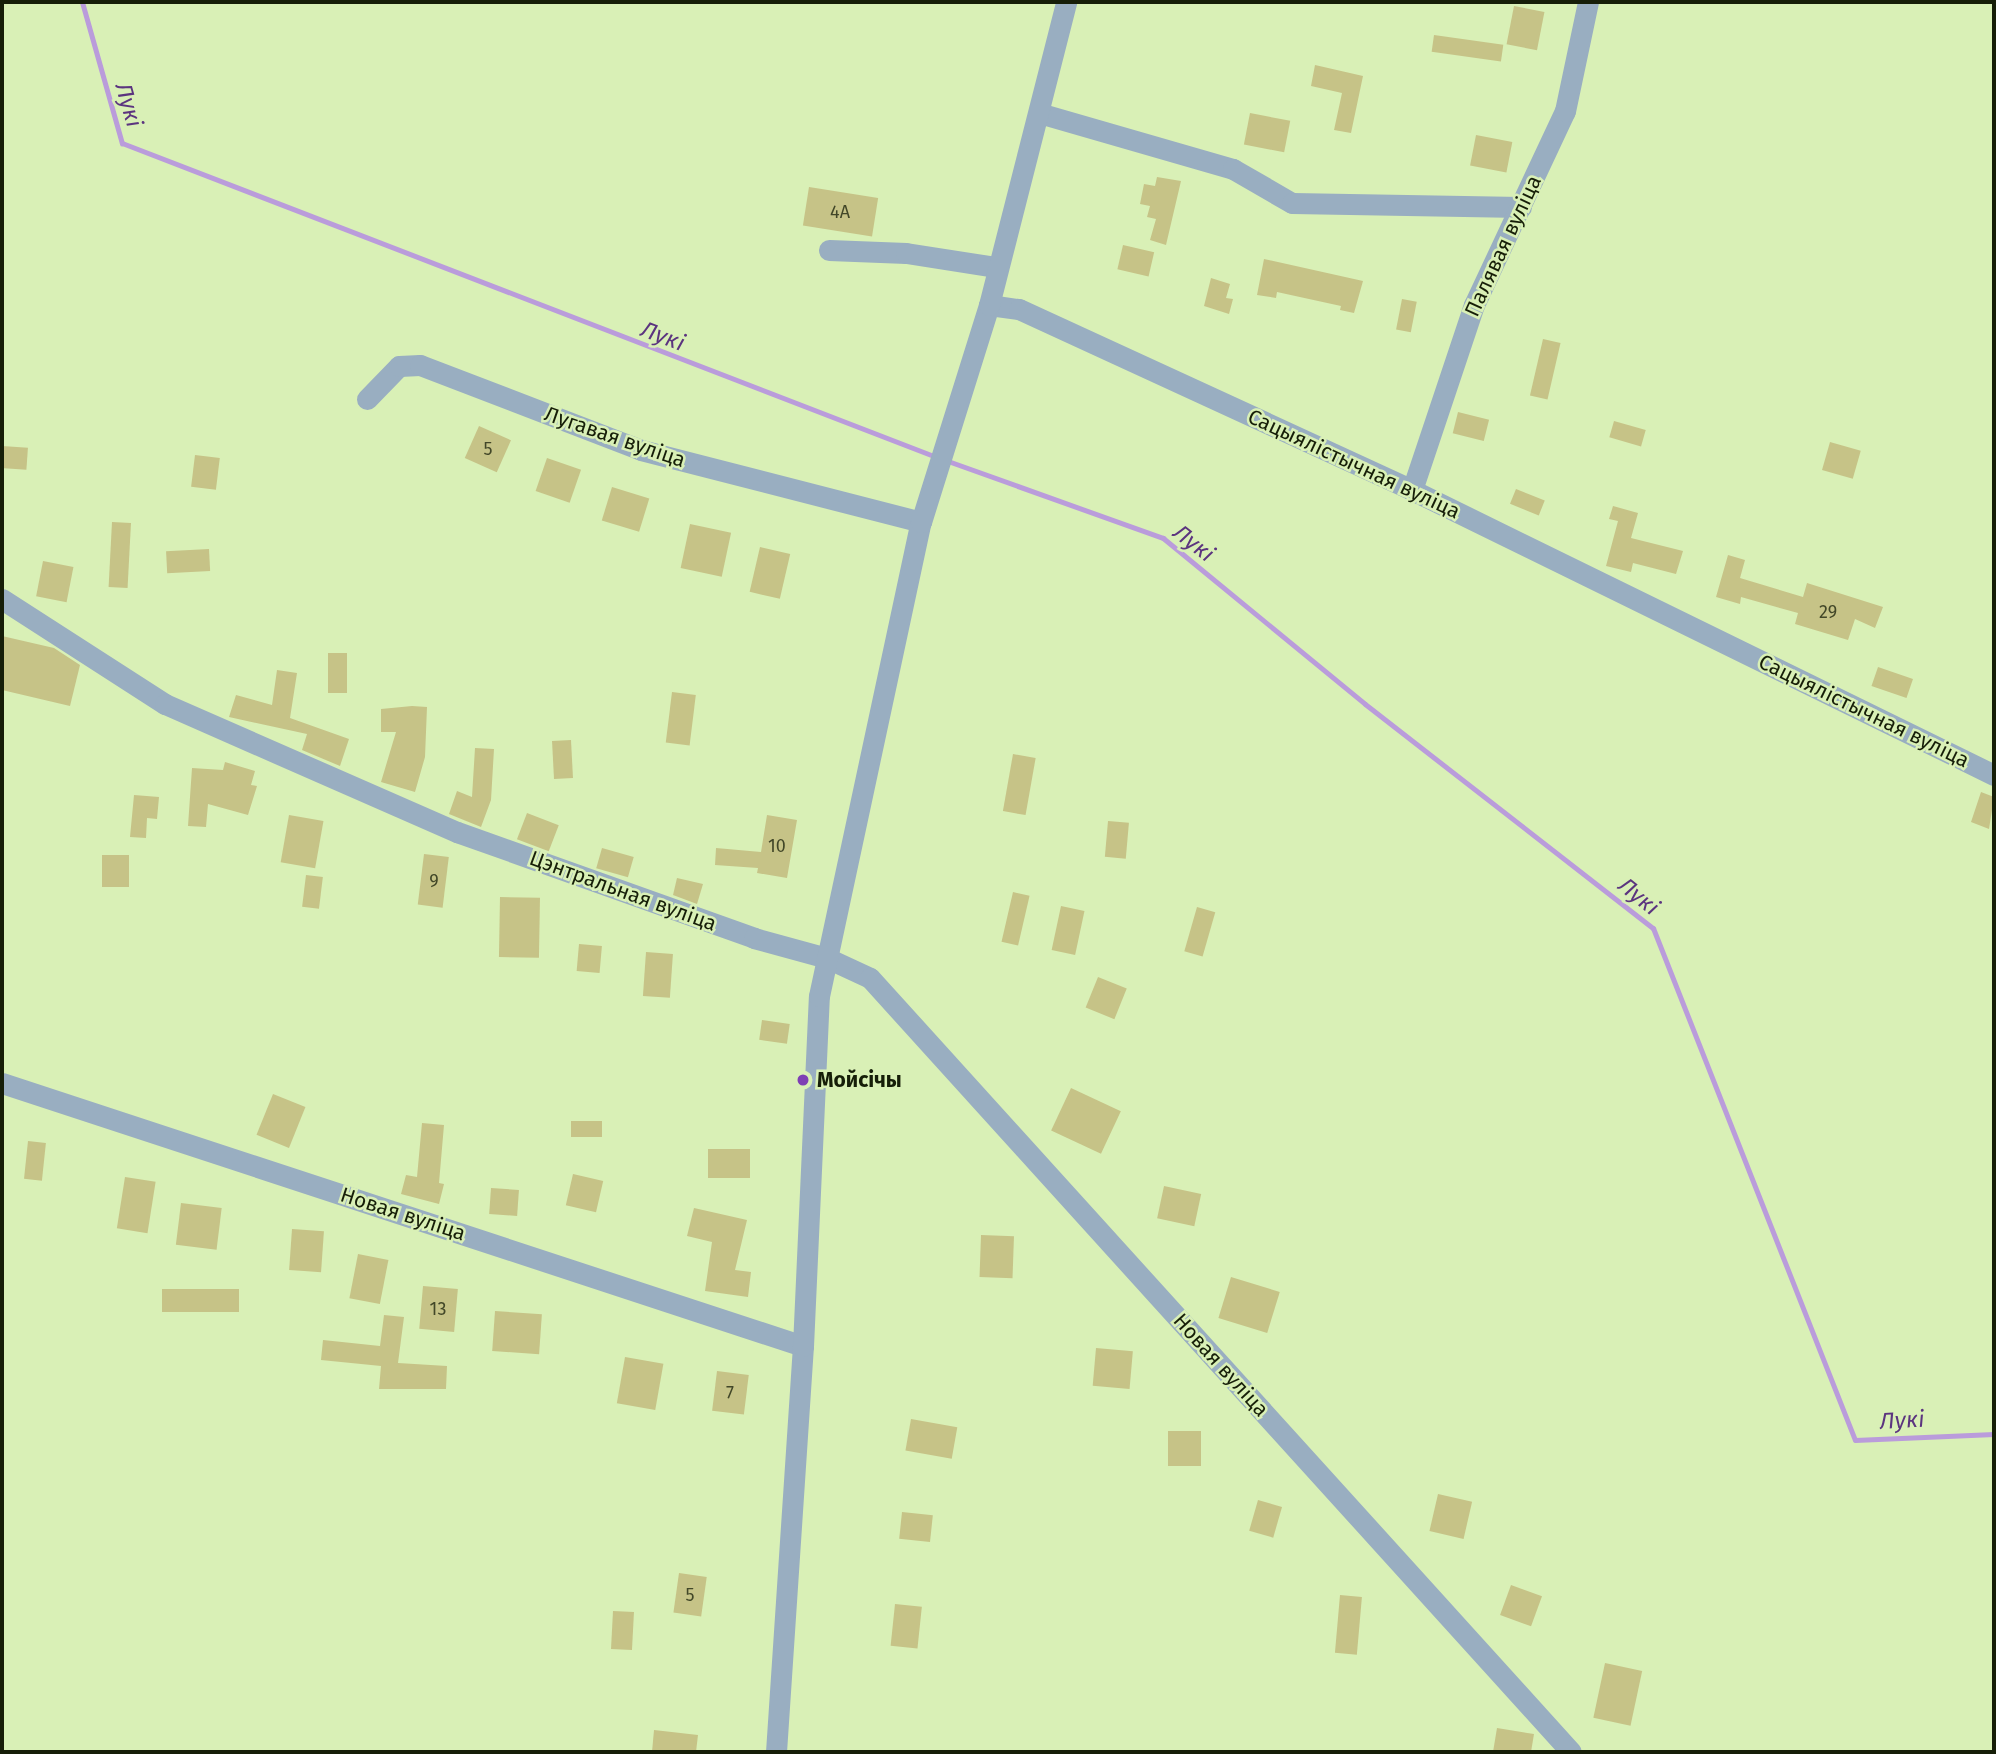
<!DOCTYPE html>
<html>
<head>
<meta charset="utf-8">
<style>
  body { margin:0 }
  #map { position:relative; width:1996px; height:1754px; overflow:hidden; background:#d9f0b6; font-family:"Fira Sans",sans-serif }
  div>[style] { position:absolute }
  .stream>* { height:5px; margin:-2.5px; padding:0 2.5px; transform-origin:2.5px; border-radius:2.5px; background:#ba9cdb }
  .building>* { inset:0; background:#c6c387; transform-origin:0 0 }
  .minor>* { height:21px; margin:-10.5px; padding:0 10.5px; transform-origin:10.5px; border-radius:10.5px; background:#99aec1 }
  .dots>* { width:19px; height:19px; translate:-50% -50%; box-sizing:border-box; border:4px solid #d9f0b6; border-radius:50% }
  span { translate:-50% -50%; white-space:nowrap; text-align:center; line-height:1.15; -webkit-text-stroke:5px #d9f0b6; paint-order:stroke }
  .number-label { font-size:18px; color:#424728 }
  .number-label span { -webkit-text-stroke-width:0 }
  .street-label { font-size:21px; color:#161e08 }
  .poi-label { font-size:21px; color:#161e08; font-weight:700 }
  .left { translate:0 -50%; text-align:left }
  .water-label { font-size:23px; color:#5b347f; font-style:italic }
  .frame { position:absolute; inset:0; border:4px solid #161e08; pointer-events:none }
</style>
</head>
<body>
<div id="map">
  <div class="stream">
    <i style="left:82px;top:2px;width:147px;rotate:74.2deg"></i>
    <i style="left:122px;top:143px;width:872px;rotate:21.09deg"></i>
    <i style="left:945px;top:460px;width:232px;rotate:19.7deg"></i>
    <i style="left:1163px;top:538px;width:261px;rotate:39.4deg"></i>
    <i style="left:1365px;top:704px;width:365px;rotate:37.9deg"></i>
    <i style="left:1653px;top:928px;width:550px;rotate:68.47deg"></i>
    <i style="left:1855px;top:1440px;width:139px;rotate:-2.5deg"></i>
  </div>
  <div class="building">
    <i style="left:1514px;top:6px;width:31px;height:39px;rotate:11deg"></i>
    <i style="left:1434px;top:35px;width:70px;height:17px;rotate:8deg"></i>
    <i style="clip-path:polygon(1315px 65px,1363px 76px,1351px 133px,1334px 130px,1342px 93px,1311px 86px)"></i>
    <i style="left:1250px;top:113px;width:41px;height:32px;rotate:11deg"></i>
    <i style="left:1476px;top:135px;width:37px;height:31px;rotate:11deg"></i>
    <i style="clip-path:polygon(1157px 177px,1181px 181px,1166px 245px,1150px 240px,1156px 219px,1147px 217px,1150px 206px,1140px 204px,1144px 184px,1155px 186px)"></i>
    <i style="left:809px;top:187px;width:70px;height:39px;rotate:9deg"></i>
    <i style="left:1123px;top:245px;width:32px;height:25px;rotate:13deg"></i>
    <i style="clip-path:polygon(1264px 259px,1363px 281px,1354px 313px,1340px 310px,1341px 306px,1277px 292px,1276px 298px,1257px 295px)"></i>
    <i style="clip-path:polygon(1211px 278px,1230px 284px,1226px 298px,1233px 299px,1229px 314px,1204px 306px)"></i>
    <i style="left:1402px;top:299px;width:15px;height:31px;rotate:11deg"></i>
    <i style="left:1543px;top:339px;width:18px;height:58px;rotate:13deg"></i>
    <i style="left:1458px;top:412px;width:32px;height:22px;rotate:14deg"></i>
    <i style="left:1614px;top:421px;width:33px;height:17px;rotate:16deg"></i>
    <i style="left:479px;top:426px;width:35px;height:35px;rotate:24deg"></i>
    <i style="left:1830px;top:442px;width:32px;height:29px;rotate:16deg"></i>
    <i style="left:2px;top:446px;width:26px;height:22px;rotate:4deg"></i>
    <i style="left:195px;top:455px;width:25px;height:32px;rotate:7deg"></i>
    <i style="left:547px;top:458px;width:36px;height:35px;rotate:19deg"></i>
    <i style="left:612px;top:487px;width:39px;height:35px;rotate:17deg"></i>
    <i style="left:1516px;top:489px;width:31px;height:16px;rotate:22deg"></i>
    <i style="clip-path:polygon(1613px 506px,1638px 513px,1631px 538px,1683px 551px,1676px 574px,1633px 563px,1631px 572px,1606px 566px,1618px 521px,1609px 519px)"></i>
    <i style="left:112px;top:522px;width:19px;height:65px;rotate:3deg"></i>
    <i style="left:690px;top:524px;width:42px;height:45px;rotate:12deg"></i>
    <i style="left:760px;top:547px;width:31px;height:46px;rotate:13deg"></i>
    <i style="left:209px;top:549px;width:22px;height:43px;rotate:87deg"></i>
    <i style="clip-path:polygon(1728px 555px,1745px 560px,1740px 578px,1803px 597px,1807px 583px,1883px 607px,1875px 628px,1855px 619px,1848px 640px,1795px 624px,1798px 613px,1741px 597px,1740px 604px,1716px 597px)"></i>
    <i style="left:43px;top:561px;width:31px;height:36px;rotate:11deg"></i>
    <i style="clip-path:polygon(2px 636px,54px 648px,80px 665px,70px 706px,2px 690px)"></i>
    <i style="left:328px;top:653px;width:19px;height:40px"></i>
    <i style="left:1878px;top:667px;width:37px;height:20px;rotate:19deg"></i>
    <i style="clip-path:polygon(277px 670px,297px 673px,290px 718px,349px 739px,340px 766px,302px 750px,307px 734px,229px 717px,236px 695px,272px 705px)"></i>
    <i style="left:672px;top:692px;width:24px;height:51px;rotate:7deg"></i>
    <i style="clip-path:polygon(412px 706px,427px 707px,425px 757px,415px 792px,381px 782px,396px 732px,381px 732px,381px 709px)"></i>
    <i style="left:571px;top:740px;width:38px;height:19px;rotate:87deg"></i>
    <i style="clip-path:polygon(475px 748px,494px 749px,491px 800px,481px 827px,449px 814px,457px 791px,472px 797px)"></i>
    <i style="left:1013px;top:754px;width:23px;height:58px;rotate:10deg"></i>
    <i style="clip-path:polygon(225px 762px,255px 771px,251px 785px,257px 786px,248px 815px,208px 804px,206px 827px,188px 826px,192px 768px,223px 770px)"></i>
    <i style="clip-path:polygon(1981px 792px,1994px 797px,1989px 829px,1971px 822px)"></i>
    <i style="clip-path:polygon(134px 795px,159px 797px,157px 819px,147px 818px,146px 838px,130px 837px)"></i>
    <i style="left:527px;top:813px;width:34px;height:28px;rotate:21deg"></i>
    <i style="left:289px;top:815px;width:35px;height:48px;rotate:10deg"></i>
    <i style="clip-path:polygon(767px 815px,797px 820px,787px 878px,757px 873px,758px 868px,715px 865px,716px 848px,761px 852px)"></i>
    <i style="left:1108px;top:821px;width:21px;height:36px;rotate:5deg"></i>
    <i style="left:602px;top:848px;width:33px;height:21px;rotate:16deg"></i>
    <i style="left:424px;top:854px;width:25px;height:51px;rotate:7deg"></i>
    <i style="left:102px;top:855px;width:27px;height:32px"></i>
    <i style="left:306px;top:875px;width:17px;height:32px;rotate:7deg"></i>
    <i style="clip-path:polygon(677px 878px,703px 884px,697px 904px,673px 895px)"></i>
    <i style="left:1013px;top:892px;width:17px;height:51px;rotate:13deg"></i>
    <i style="left:500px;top:897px;width:40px;height:60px;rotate:1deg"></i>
    <i style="left:1061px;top:906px;width:24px;height:45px;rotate:12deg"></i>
    <i style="left:1197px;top:907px;width:19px;height:46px;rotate:16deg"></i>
    <i style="left:579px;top:944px;width:23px;height:27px;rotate:5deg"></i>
    <i style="left:646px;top:952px;width:27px;height:44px;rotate:4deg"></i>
    <i style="left:1098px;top:977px;width:31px;height:33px;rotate:22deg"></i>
    <i style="left:762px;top:1020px;width:28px;height:20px;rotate:8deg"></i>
    <i style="left:1071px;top:1088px;width:55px;height:47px;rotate:25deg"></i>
    <i style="left:273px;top:1094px;width:35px;height:44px;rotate:22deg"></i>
    <i style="left:571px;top:1121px;width:31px;height:16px"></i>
    <i style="clip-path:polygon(422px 1123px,444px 1125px,439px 1183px,444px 1184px,439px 1204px,401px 1194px,406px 1175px,417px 1177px)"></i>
    <i style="left:28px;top:1141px;width:18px;height:38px;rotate:6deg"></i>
    <i style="left:708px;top:1149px;width:42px;height:29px"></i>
    <i style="left:573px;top:1174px;width:31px;height:32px;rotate:13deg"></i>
    <i style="left:125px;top:1177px;width:31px;height:52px;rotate:9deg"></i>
    <i style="left:1164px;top:1186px;width:38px;height:33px;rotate:12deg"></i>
    <i style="left:491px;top:1188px;width:28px;height:26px;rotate:4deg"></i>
    <i style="left:181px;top:1203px;width:41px;height:42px;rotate:7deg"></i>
    <i style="clip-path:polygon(694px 1208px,747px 1220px,735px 1270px,751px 1272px,748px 1297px,705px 1291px,712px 1242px,687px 1236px)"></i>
    <i style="left:292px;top:1229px;width:32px;height:41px;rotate:4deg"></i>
    <i style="left:981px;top:1235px;width:33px;height:42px;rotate:2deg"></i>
    <i style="left:358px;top:1254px;width:31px;height:45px;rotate:11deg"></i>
    <i style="left:1231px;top:1277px;width:51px;height:43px;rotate:17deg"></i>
    <i style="left:423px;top:1286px;width:35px;height:43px;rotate:5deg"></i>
    <i style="left:239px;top:1289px;width:23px;height:77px;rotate:90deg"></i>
    <i style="left:495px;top:1311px;width:47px;height:40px;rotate:4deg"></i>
    <i style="clip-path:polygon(384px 1315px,404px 1317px,398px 1363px,447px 1366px,446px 1389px,379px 1389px,381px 1366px,321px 1360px,323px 1340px,380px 1346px)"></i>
    <i style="left:1096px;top:1348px;width:37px;height:38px;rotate:5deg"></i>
    <i style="left:625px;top:1357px;width:39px;height:47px;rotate:10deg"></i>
    <i style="left:717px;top:1371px;width:32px;height:40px;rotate:7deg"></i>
    <i style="left:911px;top:1419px;width:47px;height:32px;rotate:10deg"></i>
    <i style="left:1168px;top:1431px;width:33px;height:35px"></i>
    <i style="left:1438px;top:1494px;width:35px;height:38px;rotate:13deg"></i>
    <i style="left:1258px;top:1500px;width:25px;height:32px;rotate:16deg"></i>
    <i style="left:902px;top:1512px;width:31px;height:27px;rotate:6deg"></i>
    <i style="left:679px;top:1573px;width:28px;height:40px;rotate:8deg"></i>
    <i style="left:1511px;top:1585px;width:33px;height:32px;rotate:20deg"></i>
    <i style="left:1340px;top:1595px;width:22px;height:58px;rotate:5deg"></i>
    <i style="left:895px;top:1604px;width:27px;height:42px;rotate:6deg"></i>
    <i style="left:613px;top:1611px;width:21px;height:38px;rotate:3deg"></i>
    <i style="left:1605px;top:1663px;width:38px;height:56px;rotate:12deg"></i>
    <i style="clip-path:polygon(1497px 1728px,1534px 1734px,1531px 1752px,1493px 1752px)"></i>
    <i style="clip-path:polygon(654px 1730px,698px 1735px,696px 1752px,652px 1752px)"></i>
  </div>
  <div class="minor">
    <i style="left:1039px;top:113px;width:202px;rotate:16.1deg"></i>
    <i style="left:1233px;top:169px;width:68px;rotate:30deg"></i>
    <i style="left:1292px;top:203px;width:229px;rotate:1deg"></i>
    <i style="left:829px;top:250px;width:77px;rotate:2.2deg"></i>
    <i style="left:906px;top:253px;width:90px;rotate:8.9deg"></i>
    <i style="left:989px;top:305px;width:30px;rotate:8deg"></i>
    <i style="left:1019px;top:309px;width:433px;rotate:24.7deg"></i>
    <i style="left:1412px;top:490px;width:648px;rotate:26.09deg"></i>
    <i style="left:367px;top:399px;width:46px;rotate:-45.9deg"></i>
    <i style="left:399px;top:366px;width:21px;rotate:-3deg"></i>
    <i style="left:420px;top:365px;width:237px;rotate:21deg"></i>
    <i style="left:641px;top:450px;width:289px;rotate:14.4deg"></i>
    <i style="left:1412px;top:490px;width:195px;rotate:-71.5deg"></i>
    <i style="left:1474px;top:305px;width:214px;rotate:-64.9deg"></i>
    <i style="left:1565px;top:111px;width:111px;rotate:-78.1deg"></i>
    <i style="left:2px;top:599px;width:194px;rotate:32.8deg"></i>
    <i style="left:165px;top:704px;width:319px;rotate:23.7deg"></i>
    <i style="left:457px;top:832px;width:315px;rotate:19.6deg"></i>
    <i style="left:754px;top:938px;width:76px;rotate:15.3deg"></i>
    <i style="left:827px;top:958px;width:47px;rotate:24.9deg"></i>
    <i style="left:870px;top:978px;width:1044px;rotate:47.83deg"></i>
    <i style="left:2px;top:1083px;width:843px;rotate:18.18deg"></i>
    <i style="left:776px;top:1752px;width:407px;rotate:-86.2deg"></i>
    <i style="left:803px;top:1346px;width:350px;rotate:-87.4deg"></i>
    <i style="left:819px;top:996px;width:485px;rotate:-77.9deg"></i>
    <i style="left:921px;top:522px;width:227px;rotate:-72.6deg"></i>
    <i style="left:989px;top:305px;width:313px;rotate:-75.7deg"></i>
  </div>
  <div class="dots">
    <i style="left:803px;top:1080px;background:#7e3fb4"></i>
  </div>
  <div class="number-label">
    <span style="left:840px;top:212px">4А</span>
    <span style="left:488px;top:449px">5</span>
    <span style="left:1828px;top:612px">29</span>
    <span style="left:777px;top:846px">10</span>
    <span style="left:434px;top:881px">9</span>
    <span style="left:438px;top:1309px">13</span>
    <span style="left:730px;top:1393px">7</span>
    <span style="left:690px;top:1595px">5</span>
  </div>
  <div class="street-label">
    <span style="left:1503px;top:246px;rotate:-65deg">Палявая вуліца</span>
    <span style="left:615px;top:437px;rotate:19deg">Лугавая вуліца</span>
    <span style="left:1354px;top:464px;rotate:25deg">Сацыялістычная вуліца</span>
    <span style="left:1864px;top:711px;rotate:26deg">Сацыялістычная вуліца</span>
    <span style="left:623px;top:891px;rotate:20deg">Цэнтральная вуліца</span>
    <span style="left:403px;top:1214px;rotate:18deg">Новая вуліца</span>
    <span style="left:1221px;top:1365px;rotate:48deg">Новая вуліца</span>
  </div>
  <div class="poi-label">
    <span class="left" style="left:817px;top:1080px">Мойсічы</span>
  </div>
  <div class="water-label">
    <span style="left:129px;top:105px;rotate:74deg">Лукі</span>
    <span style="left:663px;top:336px;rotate:21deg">Лукі</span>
    <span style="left:1194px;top:543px;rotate:38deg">Лукі</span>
    <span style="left:1639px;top:896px;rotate:39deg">Лукі</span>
    <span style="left:1902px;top:1420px;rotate:-3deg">Лукі</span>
  </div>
  <div class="frame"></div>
</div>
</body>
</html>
